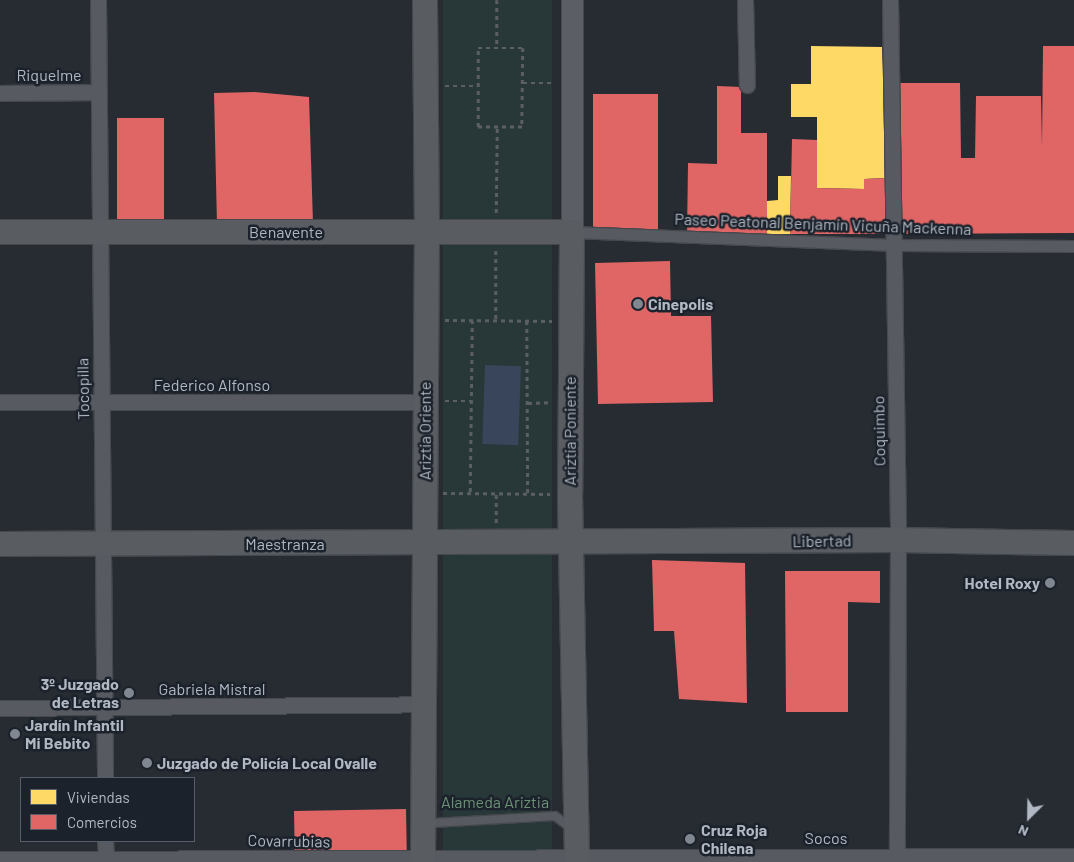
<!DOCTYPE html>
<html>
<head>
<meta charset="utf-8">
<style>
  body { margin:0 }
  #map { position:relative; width:1074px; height:862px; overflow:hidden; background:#272c32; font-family:Barlow,sans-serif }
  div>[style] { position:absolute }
  .green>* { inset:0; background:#283738; transform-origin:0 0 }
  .water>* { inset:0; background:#38455a; transform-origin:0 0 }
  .homes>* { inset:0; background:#ffd966 }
  .shops>* { inset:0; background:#e06666; transform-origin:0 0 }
  .path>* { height:2.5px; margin-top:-1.25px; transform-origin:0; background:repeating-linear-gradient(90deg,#5b5f64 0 4px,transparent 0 8px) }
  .roads { filter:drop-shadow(1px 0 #45484d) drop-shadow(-1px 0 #45484d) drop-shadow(0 1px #45484d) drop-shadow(0 -1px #45484d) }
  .service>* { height:8px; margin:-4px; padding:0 4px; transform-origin:4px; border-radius:4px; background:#575a60 }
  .pedestrian>* { height:11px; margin:-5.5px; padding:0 5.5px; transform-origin:5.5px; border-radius:5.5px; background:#575a60 }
  .minor>* { height:15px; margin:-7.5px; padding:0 7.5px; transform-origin:7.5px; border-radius:7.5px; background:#575a60 }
  .secondary>* { height:21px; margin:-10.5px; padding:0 10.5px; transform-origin:10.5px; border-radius:10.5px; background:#5b5e64 }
  .primary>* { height:24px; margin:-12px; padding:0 12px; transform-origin:12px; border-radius:12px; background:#595d62 }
  .dots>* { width:14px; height:14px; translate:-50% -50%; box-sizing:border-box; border:2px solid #1c222b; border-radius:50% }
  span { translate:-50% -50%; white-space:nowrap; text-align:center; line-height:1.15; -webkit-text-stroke:5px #1c222b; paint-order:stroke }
  .street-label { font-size:16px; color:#b1b8c3 }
  .poi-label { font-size:16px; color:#b1b8c3; font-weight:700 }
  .left { translate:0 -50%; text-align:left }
  .right { translate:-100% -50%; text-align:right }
  .park-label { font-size:16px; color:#6b9174 }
  .legend { position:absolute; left:20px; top:777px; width:175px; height:65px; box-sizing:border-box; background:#1c222b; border:1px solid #585e68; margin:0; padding:6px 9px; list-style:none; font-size:15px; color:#b1b8c3 }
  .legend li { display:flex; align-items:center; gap:10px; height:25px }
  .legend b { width:25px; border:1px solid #585e68 }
  .north { position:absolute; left:1004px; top:792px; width:50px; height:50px; -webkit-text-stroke:4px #1c222b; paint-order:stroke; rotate:203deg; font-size:14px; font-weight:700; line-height:20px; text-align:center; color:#b1b8c3 }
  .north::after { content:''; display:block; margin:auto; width:18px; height:22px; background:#b1b8c3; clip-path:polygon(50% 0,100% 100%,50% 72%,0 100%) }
</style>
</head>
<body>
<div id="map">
  <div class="green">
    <i style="left:443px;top:0;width:109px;height:862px"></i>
  </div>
  <div class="water">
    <i style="left:485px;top:365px;width:36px;height:79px;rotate:2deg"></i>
  </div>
  <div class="homes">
    <i style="clip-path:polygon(811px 46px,882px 47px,886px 178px,864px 179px,864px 189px,817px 188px,817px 117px,791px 117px,791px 84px,811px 84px)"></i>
    <i style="clip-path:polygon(778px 176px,791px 176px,790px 234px,767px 234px,767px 201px,778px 200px)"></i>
  </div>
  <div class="shops">
    <i style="clip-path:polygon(1043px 46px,1074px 46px,1074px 233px,899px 234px,897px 83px,960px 83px,961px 158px,975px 158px,976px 96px,1041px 96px,1042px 147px)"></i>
    <i style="clip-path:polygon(717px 86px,741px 87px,741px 133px,767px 133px,767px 234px,687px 235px,688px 163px,717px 164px)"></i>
    <i style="clip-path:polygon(255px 92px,309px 97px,313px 223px,217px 225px,214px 93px)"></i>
    <i style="left:658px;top:94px;width:137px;height:65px;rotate:90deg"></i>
    <i style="left:117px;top:118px;width:47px;height:102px"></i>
    <i style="clip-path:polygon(792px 139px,817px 140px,817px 188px,864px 189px,864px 179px,886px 178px,886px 234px,790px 234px)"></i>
    <i style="clip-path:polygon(670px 261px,671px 316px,711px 316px,713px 402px,598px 404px,595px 263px)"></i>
    <i style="clip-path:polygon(652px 560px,745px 563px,747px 703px,679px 699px,674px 631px,654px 631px)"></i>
    <i style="clip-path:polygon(785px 571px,880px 571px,880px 603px,848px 602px,848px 712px,786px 712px)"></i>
    <i style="left:406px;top:809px;width:46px;height:112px;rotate:89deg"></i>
  </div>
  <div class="path">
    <i style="left:497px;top:0;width:48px;rotate:90deg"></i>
    <i style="left:478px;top:48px;width:45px"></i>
    <i style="left:523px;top:48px;width:79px;rotate:90.7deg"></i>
    <i style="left:522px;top:127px;width:44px;rotate:180deg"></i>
    <i style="left:478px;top:127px;width:79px;rotate:-90deg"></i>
    <i style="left:523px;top:83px;width:31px"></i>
    <i style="left:445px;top:86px;width:33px"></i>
    <i style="left:496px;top:213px;width:86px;rotate:-89.3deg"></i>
    <i style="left:496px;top:251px;width:70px;rotate:90deg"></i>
    <i style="left:445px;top:320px;width:107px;rotate:0.5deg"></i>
    <i style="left:527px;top:321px;width:172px;rotate:89.7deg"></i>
    <i style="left:445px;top:401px;width:26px"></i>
    <i style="left:528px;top:403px;width:23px;rotate:-2deg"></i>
    <i style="left:470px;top:492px;width:171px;rotate:-89.3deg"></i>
    <i style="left:443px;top:493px;width:107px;rotate:0.5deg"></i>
    <i style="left:496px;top:523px;width:30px;rotate:-90deg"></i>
  </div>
  <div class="roads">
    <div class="service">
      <i style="left:429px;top:827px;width:6px;rotate:-45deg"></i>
      <i style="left:433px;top:823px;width:122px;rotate:-3.3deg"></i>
      <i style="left:555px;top:816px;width:20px;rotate:37deg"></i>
    </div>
    <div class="pedestrian">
      <i style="left:572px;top:232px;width:323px;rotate:2.3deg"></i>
      <i style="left:895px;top:245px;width:179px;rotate:0.3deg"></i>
    </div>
    <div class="minor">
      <i style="left:98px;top:0;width:778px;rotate:89.48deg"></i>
      <i style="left:745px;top:0;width:85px;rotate:88.7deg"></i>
      <i style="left:890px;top:0;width:528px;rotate:89.13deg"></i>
      <i style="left:898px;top:528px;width:334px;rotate:90.2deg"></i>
      <i style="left:0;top:93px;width:99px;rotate:-0.6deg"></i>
      <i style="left:0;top:402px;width:425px"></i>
      <i style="left:0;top:708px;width:423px;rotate:-0.5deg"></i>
      <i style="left:105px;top:841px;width:16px;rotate:86deg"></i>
      <i style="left:0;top:859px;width:1074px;rotate:-0.16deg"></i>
    </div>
    <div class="secondary">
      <i style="left:572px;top:232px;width:232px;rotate:-90deg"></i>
    </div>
    <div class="primary">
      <i style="left:0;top:232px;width:572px"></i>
      <i style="left:572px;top:232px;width:262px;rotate:90.4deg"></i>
      <i style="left:570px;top:494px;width:368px;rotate:88.9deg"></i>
      <i style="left:0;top:544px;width:898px;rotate:-0.26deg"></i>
      <i style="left:898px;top:540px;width:176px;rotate:1deg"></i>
      <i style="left:423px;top:862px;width:630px;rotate:-89.64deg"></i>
      <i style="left:427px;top:232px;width:232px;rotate:-90.5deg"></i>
    </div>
  </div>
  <div class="dots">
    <i style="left:638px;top:304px;background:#818790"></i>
    <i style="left:1050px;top:583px;background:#818790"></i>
    <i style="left:129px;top:693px;background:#818790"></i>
    <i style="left:15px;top:734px;background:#818790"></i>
    <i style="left:147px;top:763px;background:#818790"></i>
    <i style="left:690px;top:839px;background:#818790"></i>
  </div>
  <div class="street-label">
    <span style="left:49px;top:75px">Riquelme</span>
    <span style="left:823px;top:224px;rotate:2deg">Paseo Peatonal Benjamín Vicuña Mackenna</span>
    <span style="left:286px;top:232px">Benavente</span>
    <span style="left:212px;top:385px">Federico Alfonso</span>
    <span style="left:83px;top:389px;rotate:-91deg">Tocopilla</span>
    <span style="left:425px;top:431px;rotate:-90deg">Ariztía Oriente</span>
    <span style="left:570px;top:431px;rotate:-90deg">Ariztía Poniente</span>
    <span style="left:879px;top:431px;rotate:-91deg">Coquimbo</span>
    <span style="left:822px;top:541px;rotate:-1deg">Libertad</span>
    <span style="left:285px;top:544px">Maestranza</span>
    <span style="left:212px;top:689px">Gabriela Mistral</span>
    <span style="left:826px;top:838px">Socos</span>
    <span style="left:289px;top:841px;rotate:1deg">Covarrubias</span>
  </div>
  <div class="poi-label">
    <span class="left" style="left:648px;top:304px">Cinepolis</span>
    <span class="right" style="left:1040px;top:583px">Hotel Roxy</span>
    <span class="right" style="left:119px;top:693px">3º Juzgado<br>de Letras</span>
    <span class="left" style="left:25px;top:734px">Jardín Infantil<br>Mi Bebito</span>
    <span class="left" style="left:157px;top:763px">Juzgado de Policía Local Ovalle</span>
    <span class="left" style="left:701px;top:839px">Cruz Roja<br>Chilena</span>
  </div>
  <div class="park-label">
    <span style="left:495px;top:802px">Alameda Ariztia</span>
  </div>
  <ul class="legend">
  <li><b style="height:14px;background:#ffd966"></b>Viviendas</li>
  <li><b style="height:14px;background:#e06666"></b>Comercios</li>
  </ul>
  <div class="north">N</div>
</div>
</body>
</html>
